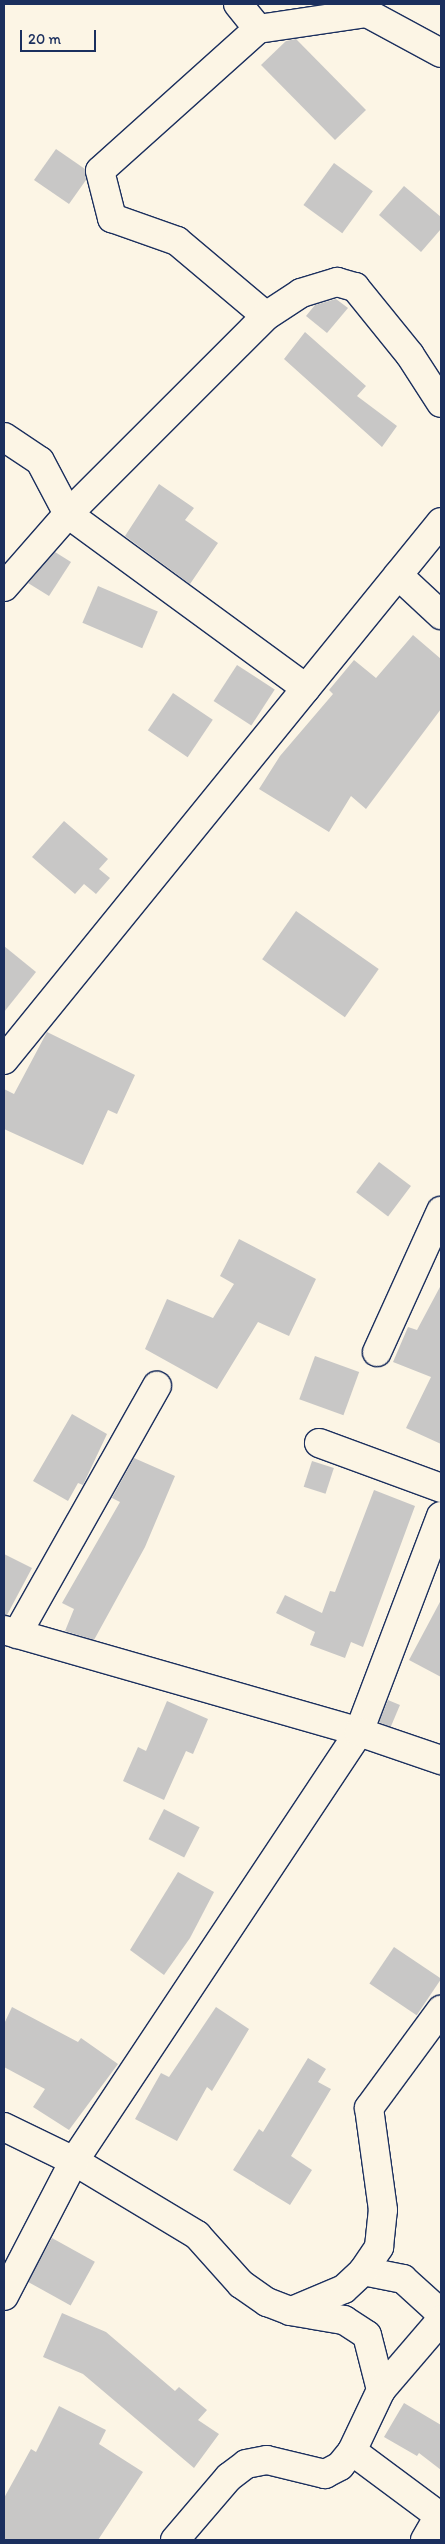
<!DOCTYPE html>
<html>
<head>
<meta charset="utf-8">
<style>
  body { margin:0 }
  #map { position:relative; width:445px; height:2544px; overflow:hidden; background:#fcf5e5; font-family:Itim,sans-serif }
  div>[style] { position:absolute }
  .building>* { inset:0; background:#c8c7c6; transform-origin:0 0 }
  .roads { filter:drop-shadow(1px 0 #1b2f5e) drop-shadow(-1px 0 #1b2f5e) drop-shadow(0 1px #1b2f5e) drop-shadow(0 -1px #1b2f5e) }
  .minor>* { height:28px; margin:-14px; padding:0 14px; transform-origin:14px; border-radius:14px; background:#fcf5e5 }
  span { translate:-50% -50%; white-space:nowrap; text-align:center; line-height:1.15; -webkit-text-stroke:4.5px #fcf5e5; paint-order:stroke }
  .frame { position:absolute; inset:0; border:5px solid #1b2f5e; pointer-events:none }
  .scale { position:absolute; left:20px; top:30px; width:76px; height:22px; box-sizing:border-box; border:2px solid #1b2f5e; border-top:0; padding-left:6px; font-size:15px; line-height:18px; white-space:nowrap; color:#1b2f5e; -webkit-text-stroke:4px #fcf5e5; paint-order:stroke }
</style>
</head>
<body>
<div id="map">
  <div class="building">
    <i style="clip-path:polygon(296px 39px,366px 110px,335px 140px,261px 65px,286px 41px)"></i>
    <i style="clip-path:polygon(56px 149px,85px 169px,86px 180px,69px 204px,34px 180px)"></i>
    <i style="left:334px;top:163px;width:48px;height:52px;rotate:36deg"></i>
    <i style="clip-path:polygon(404px 186px,441px 217px,441px 229px,421px 252px,379px 215px)"></i>
    <i style="clip-path:polygon(336px 299px,348px 308px,327px 333px,306px 316px,315px 305px)"></i>
    <i style="clip-path:polygon(305px 332px,366px 386px,357px 396px,397px 426px,382px 447px,284px 359px)"></i>
    <i style="clip-path:polygon(159px 484px,194px 508px,185px 520px,218px 543px,190px 584px,125px 536px)"></i>
    <i style="clip-path:polygon(55px 552px,71px 562px,49px 596px,28px 583px)"></i>
    <i style="left:98px;top:586px;width:65px;height:40px;rotate:23deg"></i>
    <i style="clip-path:polygon(413px 635px,441px 659px,441px 709px,366px 809px,351px 796px,329px 832px,259px 789px,280px 756px,333px 694px,329px 690px,354px 660px,376px 678px)"></i>
    <i style="left:237px;top:665px;width:45px;height:43px;rotate:33deg"></i>
    <i style="left:173px;top:693px;width:48px;height:45px;rotate:34deg"></i>
    <i style="clip-path:polygon(64px 821px,108px 859px,99px 869px,110px 878px,96px 894px,84px 884px,75px 894px,32px 857px)"></i>
    <i style="left:296px;top:911px;width:101px;height:59px;rotate:35deg"></i>
    <i style="clip-path:polygon(4px 946px,36px 972px,4px 1012px)"></i>
    <i style="clip-path:polygon(47px 1032px,135px 1075px,117px 1114px,108px 1110px,83px 1165px,4px 1129px,4px 1089px,14px 1094px)"></i>
    <i style="left:379px;top:1162px;width:40px;height:38px;rotate:37deg"></i>
    <i style="clip-path:polygon(239px 1239px,316px 1279px,289px 1336px,258px 1322px,217px 1389px,145px 1349px,167px 1299px,213px 1318px,234px 1284px,220px 1276px)"></i>
    <i style="clip-path:polygon(441px 1285px,441px 1444px,406px 1428px,431px 1377px,393px 1362px,408px 1327px,417px 1330px)"></i>
    <i style="left:315px;top:1356px;width:47px;height:46px;rotate:20deg"></i>
    <i style="clip-path:polygon(72px 1414px,107px 1434px,83px 1485px,78px 1483px,68px 1501px,33px 1481px)"></i>
    <i style="clip-path:polygon(134px 1458px,175px 1476px,145px 1547px,94px 1640px,65px 1631px,74px 1609px,62px 1603px,120px 1502px,112px 1498px)"></i>
    <i style="left:312px;top:1461px;width:23px;height:27px;rotate:18deg"></i>
    <i style="clip-path:polygon(374px 1490px,415px 1506px,363px 1647px,351px 1642px,345px 1658px,310px 1645px,315px 1632px,276px 1613px,285px 1595px,322px 1613px,330px 1591px,335px 1592px)"></i>
    <i style="clip-path:polygon(4px 1554px,32px 1568px,7px 1615px,4px 1615px)"></i>
    <i style="clip-path:polygon(441px 1600px,441px 1677px,409px 1660px)"></i>
    <i style="left:388px;top:1700px;width:13px;height:24px;rotate:23deg"></i>
    <i style="clip-path:polygon(167px 1701px,208px 1719px,193px 1754px,186px 1751px,164px 1800px,123px 1781px,138px 1747px,146px 1751px)"></i>
    <i style="left:164px;top:1809px;width:40px;height:34px;rotate:27deg"></i>
    <i style="clip-path:polygon(178px 1872px,214px 1892px,190px 1938px,164px 1975px,130px 1950px)"></i>
    <i style="left:394px;top:1947px;width:57px;height:44px;rotate:34deg"></i>
    <i style="clip-path:polygon(12px 2007px,78px 2042px,81px 2038px,118px 2064px,69px 2130px,33px 2107px,45px 2089px,4px 2067px,4px 2024px)"></i>
    <i style="clip-path:polygon(216px 2007px,249px 2029px,212px 2091px,207px 2087px,177px 2141px,135px 2119px,161px 2073px,169px 2077px)"></i>
    <i style="clip-path:polygon(308px 2058px,326px 2069px,318px 2082px,331px 2089px,291px 2156px,312px 2170px,290px 2205px,233px 2170px,259px 2129px,263px 2132px)"></i>
    <i style="left:52px;top:2238px;width:49px;height:50px;rotate:29deg"></i>
    <i style="clip-path:polygon(62px 2313px,106px 2332px,175px 2391px,179px 2387px,207px 2410px,198px 2420px,219px 2434px,194px 2468px,83px 2374px,43px 2357px)"></i>
    <i style="clip-path:polygon(404px 2403px,441px 2425px,441px 2470px,419px 2453px,417px 2456px,384px 2437px)"></i>
    <i style="clip-path:polygon(59px 2406px,106px 2430px,99px 2444px,143px 2472px,98px 2540px,4px 2540px,4px 2498px,31px 2449px,36px 2452px)"></i>
  </div>
  <div class="roads">
    <div class="minor">
      <i style="left:238px;top:4px;width:32px;rotate:51deg"></i>
      <i style="left:258px;top:29px;width:110px;rotate:-8.4deg"></i>
      <i style="left:367px;top:13px;width:84px;rotate:28.4deg"></i>
      <i style="left:258px;top:29px;width:212px;rotate:138.1deg"></i>
      <i style="left:100px;top:171px;width:49px;rotate:75.7deg"></i>
      <i style="left:112px;top:218px;width:69px;rotate:19.5deg"></i>
      <i style="left:177px;top:241px;width:116px;rotate:40.1deg"></i>
      <i style="left:4px;top:437px;width:43px;rotate:33.7deg"></i>
      <i style="left:40px;top:461px;width:60px;rotate:62.2deg"></i>
      <i style="left:68px;top:514px;width:295px;rotate:36.2deg"></i>
      <i style="left:398px;top:575px;width:59px;rotate:42.9deg"></i>
      <i style="left:4px;top:587px;width:97px;rotate:-48.8deg"></i>
      <i style="left:68px;top:514px;width:280px;rotate:-45deg"></i>
      <i style="left:266px;top:316px;width:42px;rotate:-33.3deg"></i>
      <i style="left:301px;top:293px;width:38px;rotate:-17deg"></i>
      <i style="left:337px;top:282px;width:19px;rotate:16deg"></i>
      <i style="left:355px;top:287px;width:87px;rotate:51deg"></i>
      <i style="left:410px;top:355px;width:57px;rotate:57.1deg"></i>
      <i style="left:4px;top:1060px;width:693px;rotate:-50.91deg"></i>
      <i style="left:377px;top:1352px;width:155px;rotate:-65.6deg"></i>
      <i style="left:319px;top:1443px;width:130px;rotate:20.2deg"></i>
      <i style="left:441px;top:1516px;width:231px;rotate:110.8deg"></i>
      <i style="left:359px;top:1732px;width:515px;rotate:123.6deg"></i>
      <i style="left:74px;top:2161px;width:144px;rotate:31deg"></i>
      <i style="left:197px;top:2235px;width:66px;rotate:48.1deg"></i>
      <i style="left:241px;top:2284px;width:32px;rotate:35deg"></i>
      <i style="left:267px;top:2302px;width:25px;rotate:21deg"></i>
      <i style="left:290px;top:2311px;width:55px;rotate:9.5deg"></i>
      <i style="left:344px;top:2320px;width:27px;rotate:33deg"></i>
      <i style="left:367px;top:2335px;width:57px;rotate:75.7deg"></i>
      <i style="left:381px;top:2390px;width:68px;rotate:115.4deg"></i>
      <i style="left:352px;top:2451px;width:111px;rotate:36.6deg"></i>
      <i style="left:4px;top:1630px;width:369px;rotate:16deg"></i>
      <i style="left:359px;top:1732px;width:87px;rotate:18.9deg"></i>
      <i style="left:17px;top:1634px;width:285px;rotate:-60.6deg"></i>
      <i style="left:4px;top:2127px;width:78px;rotate:25.9deg"></i>
      <i style="left:74px;top:2161px;width:152px;rotate:117.4deg"></i>
      <i style="left:363px;top:2271px;width:41px;rotate:11.3deg"></i>
      <i style="left:403px;top:2279px;width:43px;rotate:42.2deg"></i>
      <i style="left:435px;top:2308px;width:6px"></i>
      <i style="left:292px;top:2311px;width:56px;rotate:-22.9deg"></i>
      <i style="left:344px;top:2289px;width:26px;rotate:-43deg"></i>
      <i style="left:363px;top:2271px;width:29px;rotate:-56deg"></i>
      <i style="left:379px;top:2247px;width:37px;rotate:-84deg"></i>
      <i style="left:383px;top:2210px;width:103px;rotate:-97.8deg"></i>
      <i style="left:369px;top:2108px;width:122px;rotate:-53.7deg"></i>
      <i style="left:381px;top:2390px;width:92px;rotate:-49.4deg"></i>
      <i style="left:175px;top:2540px;width:83px;rotate:-49.4deg"></i>
      <i style="left:229px;top:2477px;width:21px;rotate:-37deg"></i>
      <i style="left:246px;top:2464px;width:21px;rotate:-11deg"></i>
      <i style="left:267px;top:2460px;width:60px;rotate:13.6deg"></i>
      <i style="left:325px;top:2474px;width:17px;rotate:-28deg"></i>
      <i style="left:340px;top:2466px;width:19px;rotate:-51deg"></i>
      <i style="left:425px;top:2540px;width:28px;rotate:-60deg"></i>
    </div>
  </div>
  <div class="frame"></div>
  <div class="scale">20 m</div>
</div>
</body>
</html>
